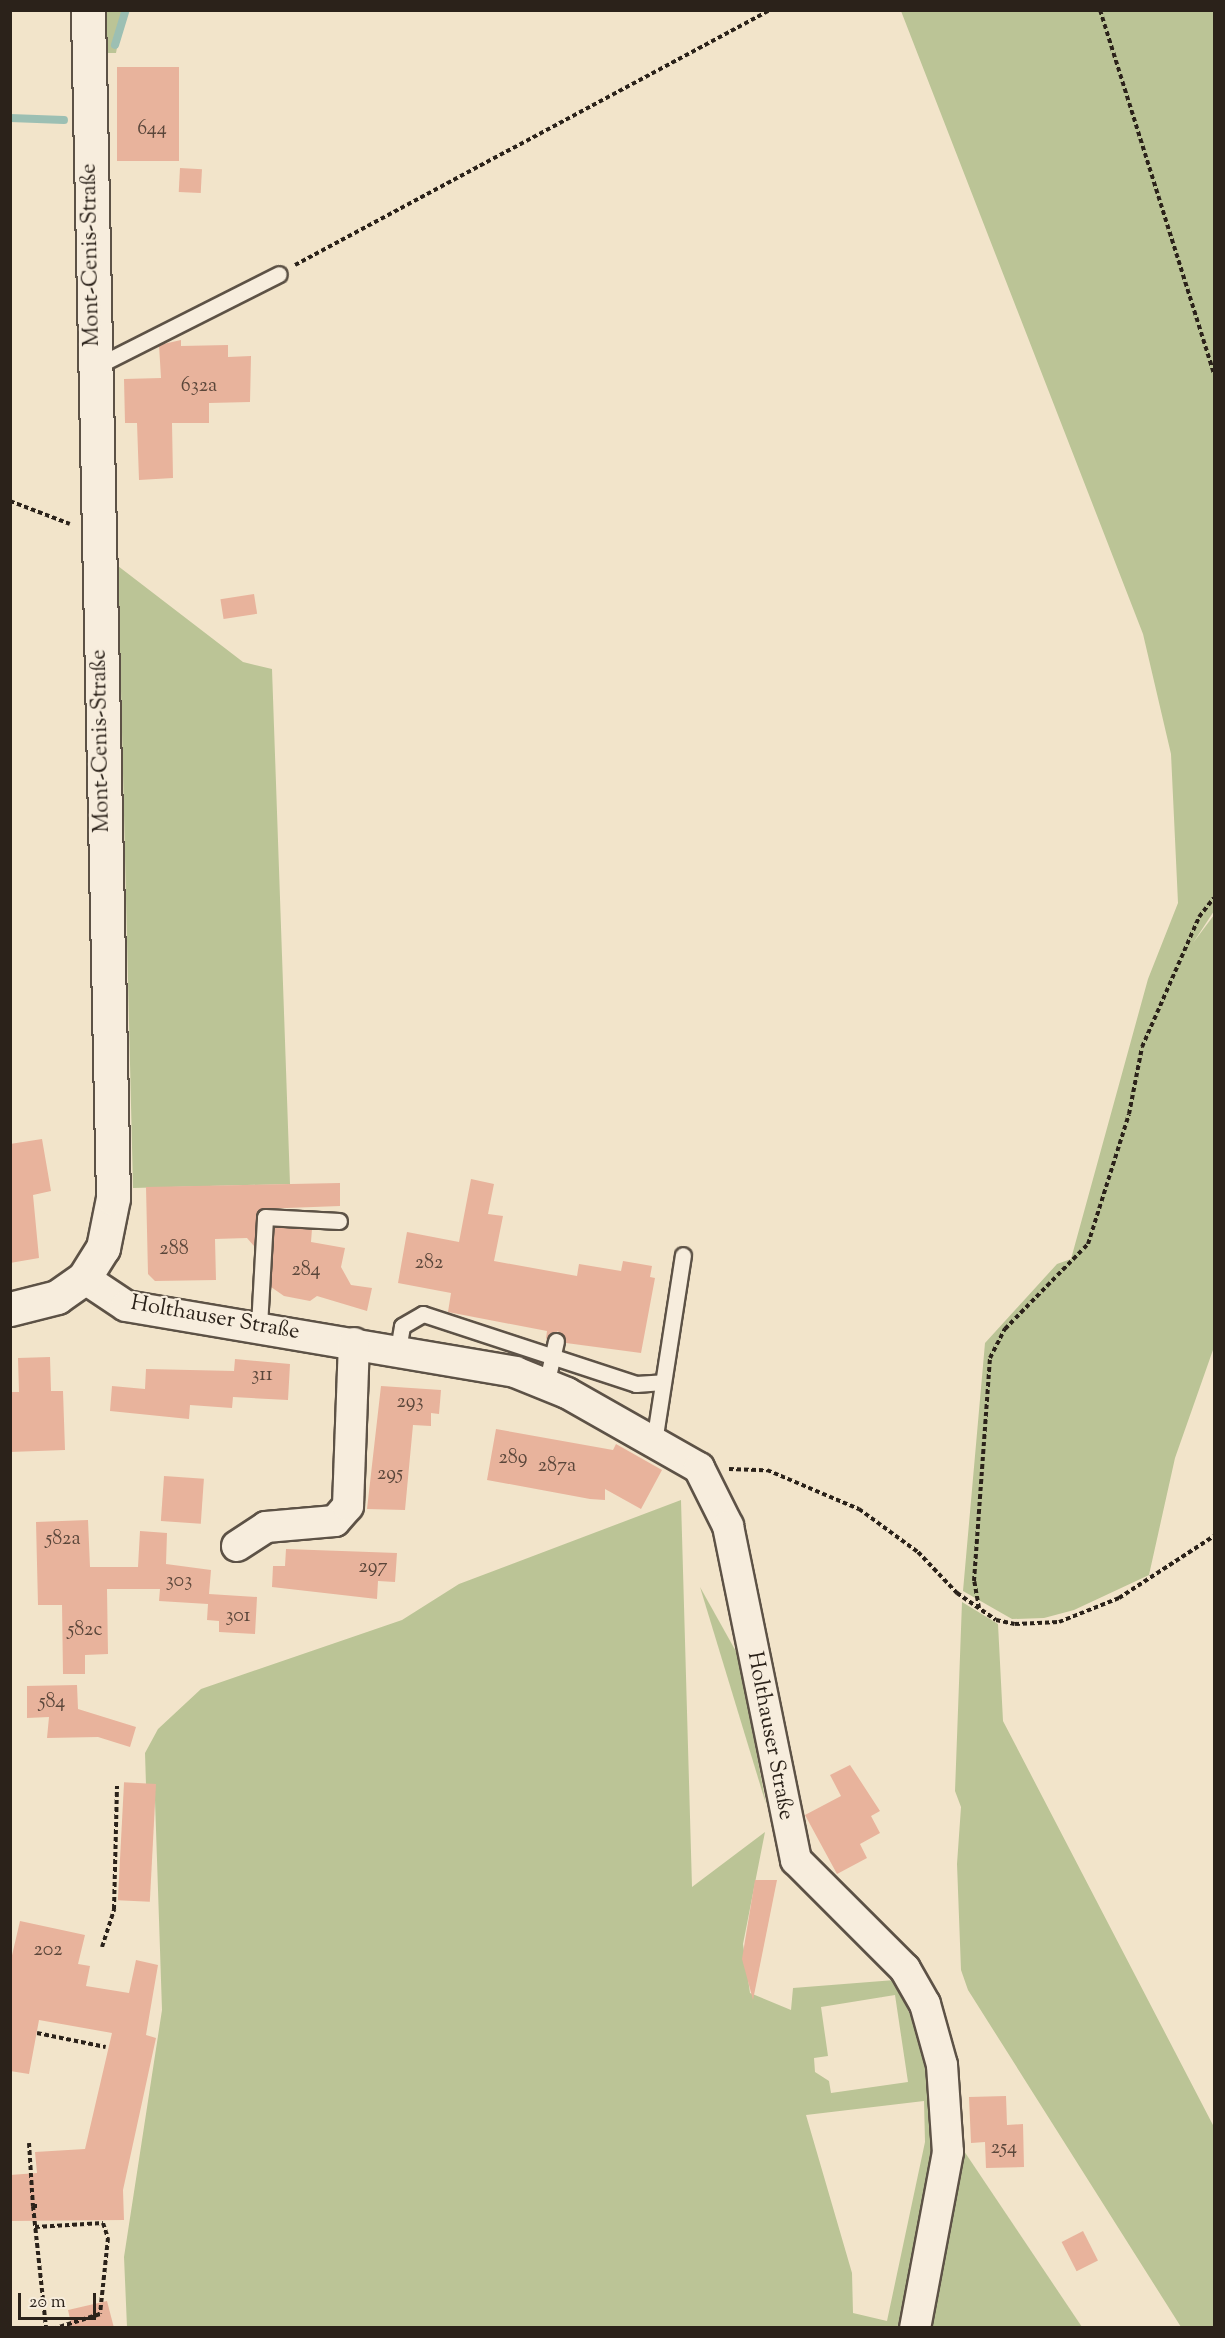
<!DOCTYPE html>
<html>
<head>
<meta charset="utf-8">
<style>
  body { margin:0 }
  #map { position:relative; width:1225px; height:2338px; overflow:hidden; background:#f2e4ca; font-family:"Sorts Mill Goudy",serif }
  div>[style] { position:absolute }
  .green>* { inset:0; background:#bbc496 }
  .stream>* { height:8px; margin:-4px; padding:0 4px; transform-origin:4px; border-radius:4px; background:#9cbfb3 }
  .building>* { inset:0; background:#e8b39c; transform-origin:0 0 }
  .path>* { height:4px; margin-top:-2px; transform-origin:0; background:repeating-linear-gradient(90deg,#2b221a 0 4.5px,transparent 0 7.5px) }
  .roads { filter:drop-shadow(2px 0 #5d5246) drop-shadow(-2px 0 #5d5246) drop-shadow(0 2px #5d5246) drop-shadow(0 -2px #5d5246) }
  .lane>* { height:15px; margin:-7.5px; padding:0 7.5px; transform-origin:7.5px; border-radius:7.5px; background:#f7eddd }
  .street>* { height:30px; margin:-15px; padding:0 15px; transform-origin:15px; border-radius:15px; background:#f7eddd }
  .secondary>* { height:33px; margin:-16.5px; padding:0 16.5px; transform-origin:16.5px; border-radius:16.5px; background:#f7eddd }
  span { translate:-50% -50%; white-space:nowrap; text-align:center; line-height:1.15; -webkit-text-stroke:4.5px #f7eddd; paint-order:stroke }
  .number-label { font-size:20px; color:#5a463a }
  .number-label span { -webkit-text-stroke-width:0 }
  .street-label { font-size:22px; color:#2b221a }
  .frame { position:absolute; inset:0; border:12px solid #2b221a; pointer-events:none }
  .scale { position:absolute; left:18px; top:2293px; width:78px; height:27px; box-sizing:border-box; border:3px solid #2b221a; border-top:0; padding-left:8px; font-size:18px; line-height:21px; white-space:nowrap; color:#2b221a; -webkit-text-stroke:4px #f7eddd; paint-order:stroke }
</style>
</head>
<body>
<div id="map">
  <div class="green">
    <i style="clip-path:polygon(104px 11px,124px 11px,116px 53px,105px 53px)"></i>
    <i style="clip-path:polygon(901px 11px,1214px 11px,1214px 911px,1193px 943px,1214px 915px,1214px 1347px,1175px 1458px,1149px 1575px,1074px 1610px,1044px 1618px,1012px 1619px,963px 1591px,985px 1343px,1057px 1264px,1071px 1259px,1148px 979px,1178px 903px,1171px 754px,1143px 634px)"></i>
    <i style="clip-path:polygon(118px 566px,243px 662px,272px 669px,290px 1184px,133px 1188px)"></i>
    <i style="clip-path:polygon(evenodd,681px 1500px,692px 1887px,765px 1832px,743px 1944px,750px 1993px,791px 2010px,793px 1988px,895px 1980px,925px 2049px,935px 2148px,901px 2327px,127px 2327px,124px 2257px,162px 2010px,155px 1800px,146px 1785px,145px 1753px,158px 1729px,201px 1689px,402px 1620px,459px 1584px,681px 1500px,895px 1995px,908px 2082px,831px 2093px,829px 2081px,815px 2072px,814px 2058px,828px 2056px,821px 2007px,895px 1995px,681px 1500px,924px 2101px,925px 2142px,887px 2321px,853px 2313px,852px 2273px,806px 2115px,924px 2101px)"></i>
    <i style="clip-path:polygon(700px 1587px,738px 1655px,766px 1804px)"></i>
    <i style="clip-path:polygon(962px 1602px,998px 1624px,1003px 1721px,1214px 2127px,1214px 2327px,1181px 2327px,968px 1990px,961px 1970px,957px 1864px,961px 1807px,955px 1791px)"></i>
    <i style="clip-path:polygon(964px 2151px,1082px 2327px,929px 2327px)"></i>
  </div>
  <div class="stream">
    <i style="left:115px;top:45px;width:37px;rotate:-73deg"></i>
    <i style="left:10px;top:118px;width:54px;rotate:2.1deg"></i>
  </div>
  <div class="building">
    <i style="left:117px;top:67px;width:62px;height:94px"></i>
    <i style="left:180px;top:168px;width:22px;height:24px;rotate:3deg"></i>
    <i style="clip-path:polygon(181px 340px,181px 346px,228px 345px,228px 357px,251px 356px,250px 402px,209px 403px,209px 423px,172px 423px,173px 478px,139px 480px,137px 423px,125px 423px,124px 379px,161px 378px,159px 345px)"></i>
    <i style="left:254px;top:594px;width:20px;height:34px;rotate:81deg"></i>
    <i style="clip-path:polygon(42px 1139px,51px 1191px,33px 1195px,39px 1258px,10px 1263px,10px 1144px)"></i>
    <i style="clip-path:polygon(471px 1179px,494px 1184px,488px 1214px,503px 1216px,494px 1261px,577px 1276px,579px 1264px,621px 1271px,623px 1261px,652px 1266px,650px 1277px,655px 1278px,641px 1353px,566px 1343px,558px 1331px,546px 1339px,547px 1331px,448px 1312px,451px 1293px,398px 1283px,407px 1232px,459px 1242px)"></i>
    <i style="clip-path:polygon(340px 1183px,340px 1206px,260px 1209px,254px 1246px,247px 1238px,215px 1239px,216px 1280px,155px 1281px,148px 1274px,146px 1187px)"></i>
    <i style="clip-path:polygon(274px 1227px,312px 1229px,311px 1242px,345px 1248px,341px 1267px,351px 1285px,372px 1288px,367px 1311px,317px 1296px,310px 1301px,284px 1296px,271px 1287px)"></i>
    <i style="clip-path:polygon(50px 1357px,51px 1391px,63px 1391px,65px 1450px,10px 1452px,10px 1392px,19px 1392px,18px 1358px)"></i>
    <i style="clip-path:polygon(235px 1359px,290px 1364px,288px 1400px,233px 1397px,232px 1408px,190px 1405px,189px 1419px,110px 1411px,112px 1386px,145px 1389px,146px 1369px,234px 1371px)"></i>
    <i style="clip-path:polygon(381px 1386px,441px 1390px,439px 1414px,431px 1413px,431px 1426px,413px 1425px,405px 1510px,367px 1509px)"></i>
    <i style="clip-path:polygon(496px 1429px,613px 1450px,616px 1444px,662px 1470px,641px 1509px,605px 1489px,605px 1500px,590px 1499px,487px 1480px)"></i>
    <i style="left:164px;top:1476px;width:40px;height:45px;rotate:4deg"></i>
    <i style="clip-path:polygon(88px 1520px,90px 1567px,138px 1567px,140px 1531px,167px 1533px,166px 1564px,211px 1570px,209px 1594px,257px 1597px,255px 1634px,219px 1632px,219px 1621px,207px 1620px,208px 1604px,159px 1601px,160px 1589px,107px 1589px,108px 1654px,85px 1655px,85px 1674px,63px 1674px,62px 1605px,38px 1605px,36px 1522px)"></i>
    <i style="clip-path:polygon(286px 1549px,397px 1553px,395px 1582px,378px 1581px,377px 1599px,272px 1587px,273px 1566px,285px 1566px)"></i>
    <i style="clip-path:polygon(77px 1685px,78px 1709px,136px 1727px,130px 1747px,98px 1737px,47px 1738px,49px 1717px,27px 1718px,27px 1686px)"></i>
    <i style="clip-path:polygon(850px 1765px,880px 1811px,871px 1816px,880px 1833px,860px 1844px,867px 1858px,837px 1874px,805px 1815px,841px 1796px,830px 1775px)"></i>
    <i style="left:156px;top:1784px;width:118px;height:32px;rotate:93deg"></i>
    <i style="clip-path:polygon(755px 1880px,777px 1880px,753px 2000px,742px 1959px)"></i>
    <i style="clip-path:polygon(20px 1921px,85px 1935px,78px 1964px,90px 1966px,86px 1986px,129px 1993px,136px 1960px,158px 1965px,146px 2035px,156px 2038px,123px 2190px,124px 2220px,10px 2221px,10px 2175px,37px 2173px,35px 2152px,85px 2149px,112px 2033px,39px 2020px,29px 2074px,10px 2071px,10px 1964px)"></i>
    <i style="clip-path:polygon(1006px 2096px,1007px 2125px,1023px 2124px,1024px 2167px,986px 2168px,985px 2142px,971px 2143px,969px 2097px)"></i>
    <i style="left:1083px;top:2231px;width:33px;height:24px;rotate:63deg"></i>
    <i style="clip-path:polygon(107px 2301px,114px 2328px,72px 2328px,68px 2310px)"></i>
  </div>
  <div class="path">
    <i style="left:1100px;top:10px;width:380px;rotate:72.6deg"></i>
    <i style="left:295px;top:265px;width:539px;rotate:-28.23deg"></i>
    <i style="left:10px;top:501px;width:64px;rotate:21deg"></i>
    <i style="left:729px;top:1469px;width:38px;rotate:2deg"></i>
    <i style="left:767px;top:1470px;width:100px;rotate:23deg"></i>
    <i style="left:859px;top:1509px;width:73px;rotate:36.1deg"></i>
    <i style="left:918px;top:1552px;width:57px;rotate:46.4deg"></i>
    <i style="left:957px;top:1593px;width:47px;rotate:34.7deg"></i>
    <i style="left:996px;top:1620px;width:19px;rotate:12deg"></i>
    <i style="left:1015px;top:1624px;width:44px;rotate:-2.6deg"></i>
    <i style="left:1059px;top:1622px;width:65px;rotate:-21.8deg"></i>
    <i style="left:1119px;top:1598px;width:113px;rotate:-33.1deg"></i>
    <i style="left:979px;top:1608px;width:27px;rotate:-100deg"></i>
    <i style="left:974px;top:1581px;width:224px;rotate:-85.9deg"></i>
    <i style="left:990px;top:1358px;width:33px;rotate:-63deg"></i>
    <i style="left:1005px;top:1329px;width:119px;rotate:-45.7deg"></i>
    <i style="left:1088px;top:1244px;width:136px;rotate:-72.5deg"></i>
    <i style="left:1129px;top:1114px;width:68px;rotate:-79deg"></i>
    <i style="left:1142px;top:1047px;width:142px;rotate:-66.3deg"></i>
    <i style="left:1199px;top:917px;width:24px;rotate:-52deg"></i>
    <i style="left:102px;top:1947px;width:40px;rotate:-72deg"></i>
    <i style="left:114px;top:1909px;width:123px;rotate:-88.6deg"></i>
    <i style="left:37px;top:2033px;width:70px;rotate:11.5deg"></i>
    <i style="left:29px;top:2143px;width:63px;rotate:86.4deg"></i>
    <i style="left:33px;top:2206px;width:5px"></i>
    <i style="left:33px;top:2206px;width:123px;rotate:83.9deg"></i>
    <i style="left:35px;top:2227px;width:68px;rotate:-3.4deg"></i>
    <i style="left:103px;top:2223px;width:16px;rotate:72deg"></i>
    <i style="left:108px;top:2238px;width:76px;rotate:96deg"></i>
    <i style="left:100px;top:2314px;width:46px;rotate:162.3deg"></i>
  </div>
  <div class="roads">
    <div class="lane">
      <i style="left:93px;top:368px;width:208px;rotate:-26.8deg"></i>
      <i style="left:259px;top:1326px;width:109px;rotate:-86.8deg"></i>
      <i style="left:265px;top:1217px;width:74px;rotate:3.1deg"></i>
      <i style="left:398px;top:1349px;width:23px;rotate:-80deg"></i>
      <i style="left:402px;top:1326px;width:24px;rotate:-30deg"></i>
      <i style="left:423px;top:1314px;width:224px;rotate:18.2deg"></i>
      <i style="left:636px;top:1384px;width:27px;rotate:-4deg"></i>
      <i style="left:546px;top:1385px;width:45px;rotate:-77.2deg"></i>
      <i style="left:654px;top:1442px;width:189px;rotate:-81.2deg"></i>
    </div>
    <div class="street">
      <i style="left:84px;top:1278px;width:50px;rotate:33.7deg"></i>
      <i style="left:126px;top:1306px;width:395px;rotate:9.6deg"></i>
      <i style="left:515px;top:1372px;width:56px;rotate:22deg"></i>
      <i style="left:567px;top:1393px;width:152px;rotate:29.6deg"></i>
      <i style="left:699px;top:1468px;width:65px;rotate:63.4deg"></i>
      <i style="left:728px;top:1526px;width:341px;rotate:78.5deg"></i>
      <i style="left:796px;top:1860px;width:154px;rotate:45deg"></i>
      <i style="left:905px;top:1969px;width:40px;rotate:60.3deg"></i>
      <i style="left:925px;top:2004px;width:63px;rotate:74.4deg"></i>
      <i style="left:942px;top:2065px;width:87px;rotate:86.1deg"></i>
      <i style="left:948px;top:2152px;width:179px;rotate:100.6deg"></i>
      <i style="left:237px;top:1546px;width:35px;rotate:-33deg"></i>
      <i style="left:266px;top:1527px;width:69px;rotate:-5deg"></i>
      <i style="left:335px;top:1521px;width:20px;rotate:-49deg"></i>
      <i style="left:348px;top:1506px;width:163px;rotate:-87.9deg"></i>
    </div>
    <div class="secondary">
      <i style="left:10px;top:1309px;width:49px;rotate:-14.3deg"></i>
      <i style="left:57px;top:1297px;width:33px;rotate:-35deg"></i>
      <i style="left:84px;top:1278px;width:36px;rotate:-58deg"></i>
      <i style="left:103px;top:1248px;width:51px;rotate:-78.7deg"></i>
      <i style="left:113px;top:1198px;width:1188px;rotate:-91.21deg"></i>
    </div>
  </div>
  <div class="number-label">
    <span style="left:152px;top:129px">644</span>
    <span style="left:199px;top:386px">632a</span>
    <span style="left:174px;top:1249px">288</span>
    <span style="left:429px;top:1263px">282</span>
    <span style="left:306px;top:1270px">284</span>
    <span style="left:262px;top:1375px">311</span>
    <span style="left:410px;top:1402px">293</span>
    <span style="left:513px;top:1458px">289</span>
    <span style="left:557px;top:1466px">287a</span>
    <span style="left:390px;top:1474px">295</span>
    <span style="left:63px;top:1539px">582a</span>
    <span style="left:373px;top:1567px">297</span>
    <span style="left:179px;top:1581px">303</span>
    <span style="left:238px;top:1616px">301</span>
    <span style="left:85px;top:1630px">582c</span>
    <span style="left:52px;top:1702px">584</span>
    <span style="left:48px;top:1950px">202</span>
    <span style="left:1004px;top:2148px">254</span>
  </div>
  <div class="street-label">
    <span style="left:92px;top:255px;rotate:-91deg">Mont-Cenis-Straße</span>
    <span style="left:102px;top:741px;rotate:-91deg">Mont-Cenis-Straße</span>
    <span style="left:215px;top:1319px;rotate:10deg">Holthauser Straße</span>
    <span style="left:769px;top:1736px;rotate:79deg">Holthauser Straße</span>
  </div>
  <div class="frame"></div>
  <div class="scale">20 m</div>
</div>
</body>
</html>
